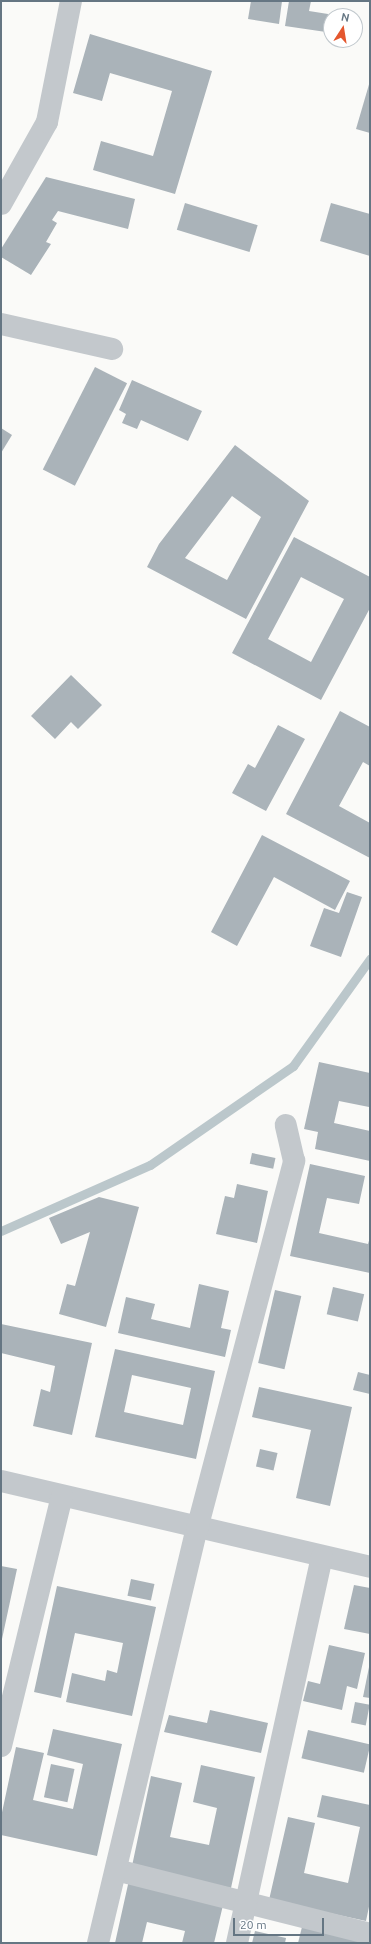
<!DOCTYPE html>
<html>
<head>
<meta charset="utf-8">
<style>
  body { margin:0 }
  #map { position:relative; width:371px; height:1944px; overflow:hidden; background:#fafaf8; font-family:Ubuntu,sans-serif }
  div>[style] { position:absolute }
  .stream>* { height:9px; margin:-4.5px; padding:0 4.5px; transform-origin:4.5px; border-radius:4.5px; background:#bbc7cb }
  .building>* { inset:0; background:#aab3b9; transform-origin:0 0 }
  .street>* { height:22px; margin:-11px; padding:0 11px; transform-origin:11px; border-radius:11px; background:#c3c8cc }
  span { translate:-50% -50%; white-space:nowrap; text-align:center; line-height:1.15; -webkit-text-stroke:4px #fff; paint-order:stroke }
  .frame { position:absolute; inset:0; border:2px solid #657683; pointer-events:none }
  .north { position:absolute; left:323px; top:8px; width:40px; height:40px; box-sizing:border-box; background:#fff; border:1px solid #c1c8cd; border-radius:50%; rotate:12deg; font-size:11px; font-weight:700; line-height:16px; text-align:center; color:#657683 }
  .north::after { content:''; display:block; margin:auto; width:14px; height:18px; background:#e4572e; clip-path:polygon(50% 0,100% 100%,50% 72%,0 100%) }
  .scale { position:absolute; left:233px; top:1918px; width:91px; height:18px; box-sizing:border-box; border:2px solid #657683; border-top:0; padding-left:5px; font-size:12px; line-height:14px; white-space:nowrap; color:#657683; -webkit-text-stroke:3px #fff; paint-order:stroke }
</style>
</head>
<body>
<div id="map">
  <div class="stream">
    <i style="left:1px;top:1231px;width:163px;rotate:-23.9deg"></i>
    <i style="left:150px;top:1165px;width:174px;rotate:-34.7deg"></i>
    <i style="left:293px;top:1066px;width:132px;rotate:-54.3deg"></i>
  </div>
  <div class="building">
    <i style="clip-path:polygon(251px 1px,282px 1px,279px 24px,248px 19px)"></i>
    <i style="clip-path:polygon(289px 1px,311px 1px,309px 11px,328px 14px,326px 32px,285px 26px)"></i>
    <i style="clip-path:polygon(90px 34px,212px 71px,175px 194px,93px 170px,101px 141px,153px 156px,172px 91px,110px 73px,102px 101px,73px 93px)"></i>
    <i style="clip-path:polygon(370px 81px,370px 133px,356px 129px)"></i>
    <i style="clip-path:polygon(46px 177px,135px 199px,128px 229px,58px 211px,52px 220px,57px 223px,46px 242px,51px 244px,31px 275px,1px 257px,1px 249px)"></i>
    <i style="left:185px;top:203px;width:76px;height:28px;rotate:17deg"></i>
    <i style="clip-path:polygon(331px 203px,370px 214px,370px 256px,320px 241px)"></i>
    <i style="left:95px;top:367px;width:36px;height:115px;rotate:27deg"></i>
    <i style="clip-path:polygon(132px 380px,202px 411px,188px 441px,141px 420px,137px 429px,122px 423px,126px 414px,119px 410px)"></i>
    <i style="clip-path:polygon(1px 428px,12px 435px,1px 453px)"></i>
    <i style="clip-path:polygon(evenodd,235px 445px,309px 501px,246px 619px,147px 567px,159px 544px,235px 445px,232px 496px,261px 517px,227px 580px,185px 558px,232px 496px)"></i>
    <i style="clip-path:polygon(evenodd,294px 537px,370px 577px,370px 608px,321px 700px,232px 653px,294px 537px,301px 577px,344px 599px,311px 662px,268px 639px,301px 577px)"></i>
    <i style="clip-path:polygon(71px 675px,102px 705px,78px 729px,71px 722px,55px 739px,31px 716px)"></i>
    <i style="clip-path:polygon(340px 711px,370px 727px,370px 766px,363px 762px,339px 806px,370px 823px,370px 858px,286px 814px)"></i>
    <i style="clip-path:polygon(278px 725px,305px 739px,266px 811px,232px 793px,248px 764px,255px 768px)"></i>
    <i style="clip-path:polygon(262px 835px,350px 881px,335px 910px,274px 877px,237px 946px,211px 932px)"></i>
    <i style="clip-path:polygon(347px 892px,362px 897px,341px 957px,310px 946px,324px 908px,339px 913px)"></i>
    <i style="clip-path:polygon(319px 1062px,370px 1073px,369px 1107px,339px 1101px,334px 1123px,370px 1131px,370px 1161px,315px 1149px,318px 1132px,304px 1129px)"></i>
    <i style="left:252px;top:1153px;width:24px;height:11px;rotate:12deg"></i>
    <i style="clip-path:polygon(310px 1164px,365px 1176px,359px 1204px,327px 1198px,319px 1233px,368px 1244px,370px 1237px,370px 1273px,290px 1256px)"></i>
    <i style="clip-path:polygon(237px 1184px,268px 1191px,257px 1243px,216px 1234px,225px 1196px,234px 1198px)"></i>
    <i style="clip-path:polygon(99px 1197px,139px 1207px,106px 1327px,59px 1314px,67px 1284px,75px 1286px,90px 1232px,61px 1244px,49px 1218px)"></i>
    <i style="clip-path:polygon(199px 1284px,229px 1291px,221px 1328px,231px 1330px,225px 1357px,118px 1333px,126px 1297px,155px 1304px,151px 1319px,190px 1328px)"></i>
    <i style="left:333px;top:1287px;width:32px;height:28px;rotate:13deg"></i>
    <i style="left:275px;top:1290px;width:27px;height:75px;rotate:13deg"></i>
    <i style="clip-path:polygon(1px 1324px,92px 1343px,72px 1435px,33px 1426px,41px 1389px,50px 1392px,55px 1366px,1px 1353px)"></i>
    <i style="clip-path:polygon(evenodd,115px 1349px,215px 1371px,196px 1459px,95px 1437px,115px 1349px,132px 1375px,191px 1388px,183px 1425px,124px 1412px,132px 1375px)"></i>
    <i style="clip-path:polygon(358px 1372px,370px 1375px,370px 1394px,353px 1390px)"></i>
    <i style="clip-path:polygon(259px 1387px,352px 1407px,330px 1506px,296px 1498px,311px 1430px,252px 1417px)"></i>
    <i style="left:260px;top:1449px;width:18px;height:18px;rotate:13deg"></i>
    <i style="clip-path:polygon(1px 1566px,17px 1569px,2px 1639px,1px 1639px)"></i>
    <i style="left:131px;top:1579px;width:24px;height:17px;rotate:12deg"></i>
    <i style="clip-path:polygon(354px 1585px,370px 1588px,370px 1634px,344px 1629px)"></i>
    <i style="clip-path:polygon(57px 1586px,156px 1607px,132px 1716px,66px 1702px,72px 1673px,105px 1681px,107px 1670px,117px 1673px,123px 1643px,75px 1633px,61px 1698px,34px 1692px)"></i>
    <i style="clip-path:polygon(329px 1645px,365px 1653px,357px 1689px,347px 1686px,342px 1710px,303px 1701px,308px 1681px,320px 1684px)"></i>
    <i style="clip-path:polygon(369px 1667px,370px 1667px,370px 1698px,363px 1697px)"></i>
    <i style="left:355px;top:1702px;width:15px;height:21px;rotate:11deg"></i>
    <i style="clip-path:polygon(210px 1710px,268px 1723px,261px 1753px,164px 1732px,169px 1715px,207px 1723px)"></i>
    <i style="clip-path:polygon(53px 1729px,122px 1744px,97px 1856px,1px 1835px,1px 1817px,16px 1747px,44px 1753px,33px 1800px,73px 1809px,83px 1764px,47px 1755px)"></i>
    <i style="left:308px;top:1730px;width:64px;height:29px;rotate:13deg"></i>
    <i style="left:51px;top:1764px;width:24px;height:34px;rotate:12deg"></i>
    <i style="clip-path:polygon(201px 1765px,255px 1777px,231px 1888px,132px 1866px,151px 1776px,182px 1783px,170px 1837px,209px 1845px,217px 1808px,193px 1802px)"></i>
    <i style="clip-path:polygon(322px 1795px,370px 1805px,370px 1902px,366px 1921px,269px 1900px,288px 1817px,315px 1823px,304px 1873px,348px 1883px,360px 1827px,317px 1817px)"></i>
    <i style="clip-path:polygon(129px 1880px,224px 1901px,214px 1943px,182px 1943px,185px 1931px,147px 1922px,142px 1943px,115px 1943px)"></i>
    <i style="clip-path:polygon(302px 1927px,359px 1939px,358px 1943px,298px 1943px)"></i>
    <i style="clip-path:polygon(255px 1931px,286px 1938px,285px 1943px,252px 1943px)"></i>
  </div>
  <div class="street">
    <i style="left:1px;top:204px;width:94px;rotate:-60.7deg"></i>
    <i style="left:47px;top:122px;width:123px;rotate:-78.8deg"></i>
    <i style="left:1px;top:324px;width:114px;rotate:12.7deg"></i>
    <i style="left:1px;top:1481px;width:379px;rotate:13.1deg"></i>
    <i style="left:1px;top:1746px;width:257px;rotate:-76.3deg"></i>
    <i style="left:116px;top:1870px;width:262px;rotate:14.1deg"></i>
    <i style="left:98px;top:1943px;width:426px;rotate:-76.6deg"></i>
    <i style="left:197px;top:1529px;width:381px;rotate:-75.2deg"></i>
    <i style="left:294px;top:1161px;width:37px;rotate:-103deg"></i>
    <i style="left:237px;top:1943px;width:395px;rotate:-77.6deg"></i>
  </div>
  <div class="frame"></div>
  <div class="north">N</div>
  <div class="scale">20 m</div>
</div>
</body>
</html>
